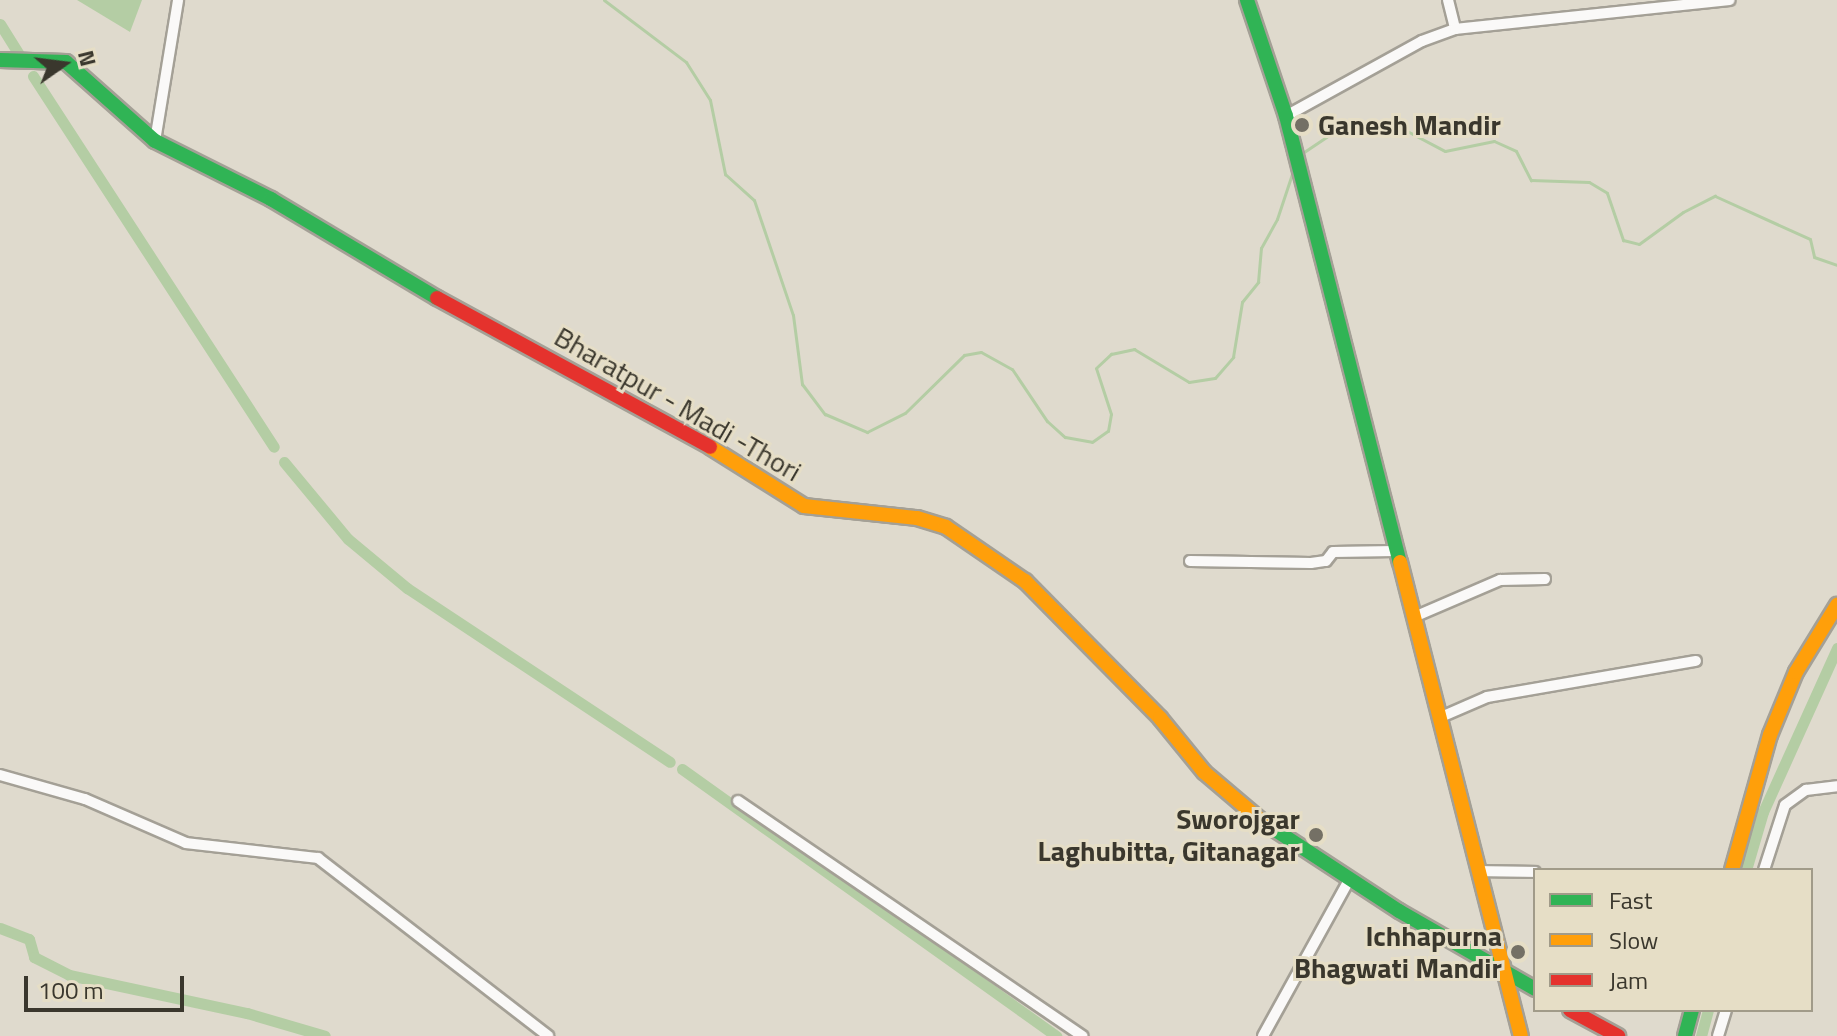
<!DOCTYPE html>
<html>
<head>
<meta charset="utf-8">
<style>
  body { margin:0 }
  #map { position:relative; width:1837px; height:1036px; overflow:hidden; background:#dfdacd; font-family:"Titillium Web",sans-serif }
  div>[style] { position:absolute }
  .water>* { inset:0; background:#b4cda4 }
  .stream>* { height:3px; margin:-1.5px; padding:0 1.5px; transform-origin:1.5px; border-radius:1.5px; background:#b4cda4 }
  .canal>* { height:11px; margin:-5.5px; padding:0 5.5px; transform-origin:5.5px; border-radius:5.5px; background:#b4cda4 }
  .roads { filter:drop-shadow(2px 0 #a4a096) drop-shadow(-2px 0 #a4a096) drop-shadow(0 2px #a4a096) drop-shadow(0 -2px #a4a096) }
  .street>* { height:10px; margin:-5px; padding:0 5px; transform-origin:5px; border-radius:5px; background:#faf9f8 }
  .fast>* { height:14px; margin:-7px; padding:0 7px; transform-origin:7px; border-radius:7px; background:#30b455 }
  .slow>* { height:14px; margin:-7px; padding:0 7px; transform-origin:7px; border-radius:7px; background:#ff9f0a }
  .jam>* { height:14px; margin:-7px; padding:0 7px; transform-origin:7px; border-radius:7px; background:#e5322d }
  .dots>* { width:22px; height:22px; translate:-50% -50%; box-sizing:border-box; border:4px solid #e6dec6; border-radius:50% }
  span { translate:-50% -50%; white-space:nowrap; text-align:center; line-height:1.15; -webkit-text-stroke:6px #e6dec6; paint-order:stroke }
  .poi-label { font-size:28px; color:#3a372d; font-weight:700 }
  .left { translate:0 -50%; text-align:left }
  .right { translate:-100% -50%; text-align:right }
  .street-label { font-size:28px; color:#3a372d }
  .legend { position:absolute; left:1533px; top:868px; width:280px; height:144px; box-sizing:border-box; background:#e6dec6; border:2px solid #a19b89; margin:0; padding:10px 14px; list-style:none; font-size:24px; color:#3a372d }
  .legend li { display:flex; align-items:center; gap:16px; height:40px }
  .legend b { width:40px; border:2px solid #a19b89 }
  .north { position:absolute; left:24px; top:24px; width:80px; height:80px; -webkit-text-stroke:6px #e6dec6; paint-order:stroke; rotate:76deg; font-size:22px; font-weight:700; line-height:32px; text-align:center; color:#3a372d }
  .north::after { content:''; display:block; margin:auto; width:28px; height:36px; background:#3a372d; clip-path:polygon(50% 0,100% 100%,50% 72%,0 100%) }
  .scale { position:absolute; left:24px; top:976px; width:160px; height:36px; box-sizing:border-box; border:4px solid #3a372d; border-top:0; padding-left:10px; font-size:24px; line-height:28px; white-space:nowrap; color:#3a372d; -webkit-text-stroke:6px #e6dec6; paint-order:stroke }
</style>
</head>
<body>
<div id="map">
  <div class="water">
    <i style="clip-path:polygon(77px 0,142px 0,130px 32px)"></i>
  </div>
  <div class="stream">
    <i style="left:604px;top:0;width:103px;rotate:37.1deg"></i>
    <i style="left:686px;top:62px;width:45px;rotate:57.7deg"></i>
    <i style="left:710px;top:100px;width:76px;rotate:78.5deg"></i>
    <i style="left:725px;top:174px;width:39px;rotate:42deg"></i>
    <i style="left:754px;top:200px;width:121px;rotate:71.3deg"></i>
    <i style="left:793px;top:315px;width:70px;rotate:82.6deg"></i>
    <i style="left:802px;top:384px;width:38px;rotate:53deg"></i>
    <i style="left:825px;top:414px;width:46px;rotate:23.2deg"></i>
    <i style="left:867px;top:432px;width:42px;rotate:-26.6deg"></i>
    <i style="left:905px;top:413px;width:83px;rotate:-44.5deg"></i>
    <i style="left:964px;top:355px;width:17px;rotate:-10deg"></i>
    <i style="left:981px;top:352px;width:35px;rotate:29deg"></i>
    <i style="left:1012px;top:369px;width:63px;rotate:56.1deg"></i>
    <i style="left:1047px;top:421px;width:24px;rotate:42deg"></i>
    <i style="left:1065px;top:437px;width:27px;rotate:10deg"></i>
    <i style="left:1092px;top:442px;width:19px;rotate:-35deg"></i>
    <i style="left:1108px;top:431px;width:17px;rotate:-80deg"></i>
    <i style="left:1111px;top:414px;width:48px;rotate:-108.1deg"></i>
    <i style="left:1096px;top:368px;width:21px;rotate:-43deg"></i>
    <i style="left:1111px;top:354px;width:24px;rotate:-12deg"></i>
    <i style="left:1134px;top:349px;width:64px;rotate:31deg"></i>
    <i style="left:1189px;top:382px;width:26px;rotate:-9deg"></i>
    <i style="left:1215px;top:378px;width:28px;rotate:-49deg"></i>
    <i style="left:1233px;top:357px;width:56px;rotate:-80.7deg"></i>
    <i style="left:1242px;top:302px;width:26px;rotate:-51deg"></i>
    <i style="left:1258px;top:282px;width:34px;rotate:-85deg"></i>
    <i style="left:1261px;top:248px;width:33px;rotate:-61deg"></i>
    <i style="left:1277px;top:219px;width:54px;rotate:-71.6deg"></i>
    <i style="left:1301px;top:154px;width:48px;rotate:-34deg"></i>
    <i style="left:1341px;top:127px;width:31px;rotate:-6deg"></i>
    <i style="left:1372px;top:124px;width:36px;rotate:11deg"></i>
    <i style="left:1407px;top:131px;width:43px;rotate:27.8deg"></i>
    <i style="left:1445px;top:151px;width:50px;rotate:-11.5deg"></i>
    <i style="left:1494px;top:141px;width:24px;rotate:24deg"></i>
    <i style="left:1516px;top:151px;width:33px;rotate:63deg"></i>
    <i style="left:1531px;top:180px;width:58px;rotate:2deg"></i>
    <i style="left:1589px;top:182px;width:21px;rotate:31deg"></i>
    <i style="left:1607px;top:193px;width:50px;rotate:71.2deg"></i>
    <i style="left:1623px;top:240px;width:16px;rotate:14deg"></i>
    <i style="left:1639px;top:244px;width:54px;rotate:-36deg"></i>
    <i style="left:1683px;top:212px;width:36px;rotate:-27deg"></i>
    <i style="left:1715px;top:196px;width:104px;rotate:24.4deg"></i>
    <i style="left:1810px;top:239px;width:18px;rotate:77deg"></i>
    <i style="left:1814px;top:257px;width:24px;rotate:19deg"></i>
  </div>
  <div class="canal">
    <i style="left:0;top:24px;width:38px;rotate:58deg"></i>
    <i style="left:33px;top:76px;width:442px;rotate:57deg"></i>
    <i style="left:284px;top:462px;width:100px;rotate:50.3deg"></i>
    <i style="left:348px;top:539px;width:77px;rotate:39.7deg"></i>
    <i style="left:407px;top:588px;width:315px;rotate:33.5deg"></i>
    <i style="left:682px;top:769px;width:460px;rotate:35.5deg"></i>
    <i style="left:1746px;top:870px;width:60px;rotate:-73.7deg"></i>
    <i style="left:1763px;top:812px;width:180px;rotate:-65.7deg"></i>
    <i style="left:0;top:928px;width:31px;rotate:21deg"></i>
    <i style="left:29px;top:939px;width:19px;rotate:74deg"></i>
    <i style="left:34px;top:957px;width:39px;rotate:27deg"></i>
    <i style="left:69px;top:975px;width:182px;rotate:12.1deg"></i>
    <i style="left:247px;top:1013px;width:81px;rotate:16.4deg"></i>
    <i style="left:1701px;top:1036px;width:27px;rotate:-75deg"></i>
  </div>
  <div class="roads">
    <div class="street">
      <i style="left:1448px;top:0;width:30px;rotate:76deg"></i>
      <i style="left:1286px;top:116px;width:155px;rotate:-28.9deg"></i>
      <i style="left:1422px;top:41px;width:35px;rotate:-20deg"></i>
      <i style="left:1455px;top:29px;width:276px;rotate:-6deg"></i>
      <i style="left:155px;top:141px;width:143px;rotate:-80.7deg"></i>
      <i style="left:1190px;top:561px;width:121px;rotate:0.9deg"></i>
      <i style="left:1311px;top:563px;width:15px;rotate:-8deg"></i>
      <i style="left:1326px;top:561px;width:11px;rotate:-52deg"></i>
      <i style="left:1333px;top:552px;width:62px;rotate:-0.9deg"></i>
      <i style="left:1414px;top:617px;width:94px;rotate:-23.3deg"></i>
      <i style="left:1500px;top:580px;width:45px;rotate:-1.3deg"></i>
      <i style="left:1441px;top:717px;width:50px;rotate:-23.5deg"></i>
      <i style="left:1487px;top:697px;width:212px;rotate:-9.8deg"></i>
      <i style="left:0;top:775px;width:88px;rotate:15.8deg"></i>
      <i style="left:85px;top:799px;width:110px;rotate:23.5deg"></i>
      <i style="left:186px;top:843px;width:133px;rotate:6.5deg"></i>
      <i style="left:318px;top:858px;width:291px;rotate:37.7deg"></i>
      <i style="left:738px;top:801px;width:417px;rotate:34.3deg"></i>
      <i style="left:1764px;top:870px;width:68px;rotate:-72.1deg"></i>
      <i style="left:1785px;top:805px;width:26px;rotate:-36deg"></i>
      <i style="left:1806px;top:790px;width:31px;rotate:-7deg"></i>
      <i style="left:1479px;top:871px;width:56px;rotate:1deg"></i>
      <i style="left:1263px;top:1036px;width:178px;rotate:-61.1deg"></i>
      <i style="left:1718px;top:1036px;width:27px;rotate:-73deg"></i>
    </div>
    <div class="fast">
      <i style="left:1247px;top:0;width:122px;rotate:71.4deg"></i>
      <i style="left:1286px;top:116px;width:460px;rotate:75.7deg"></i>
      <i style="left:0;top:60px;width:66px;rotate:1.7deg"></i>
      <i style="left:66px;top:62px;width:119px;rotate:41.6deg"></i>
      <i style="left:155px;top:141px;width:130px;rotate:26.6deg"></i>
      <i style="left:271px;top:199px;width:193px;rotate:30.8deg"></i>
      <i style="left:1263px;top:822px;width:163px;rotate:33.2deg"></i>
      <i style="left:1399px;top:911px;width:157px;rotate:29.8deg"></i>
      <i style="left:1685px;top:1036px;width:27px;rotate:-75deg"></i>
    </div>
    <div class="slow">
      <i style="left:710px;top:447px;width:111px;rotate:32.1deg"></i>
      <i style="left:804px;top:506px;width:114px;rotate:6.1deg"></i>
      <i style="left:917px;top:518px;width:30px;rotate:17deg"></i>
      <i style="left:946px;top:527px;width:96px;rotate:34.4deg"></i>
      <i style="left:1025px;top:581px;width:192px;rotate:45.4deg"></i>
      <i style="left:1160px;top:718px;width:70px;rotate:50.8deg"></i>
      <i style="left:1204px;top:772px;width:77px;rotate:40.3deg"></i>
      <i style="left:1400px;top:562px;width:489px;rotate:75.7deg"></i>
      <i style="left:1732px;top:870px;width:140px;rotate:-74.3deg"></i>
      <i style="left:1770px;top:735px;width:68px;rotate:-67.6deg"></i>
      <i style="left:1796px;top:672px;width:79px;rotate:-58.5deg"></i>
    </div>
    <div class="jam">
      <i style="left:437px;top:298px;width:311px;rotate:28.6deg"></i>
      <i style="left:1570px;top:1010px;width:55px;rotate:28.4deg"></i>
    </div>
  </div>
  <div class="dots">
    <i style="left:1302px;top:125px;background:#747065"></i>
    <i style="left:1316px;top:835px;background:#747065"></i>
    <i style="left:1518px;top:952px;background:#747065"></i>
  </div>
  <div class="poi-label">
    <span class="left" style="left:1318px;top:125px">Ganesh Mandir</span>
    <span class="right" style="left:1300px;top:835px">Sworojgar<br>Laghubitta, Gitanagar</span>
    <span class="right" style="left:1502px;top:952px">Ichhapurna<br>Bhagwati Mandir</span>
  </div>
  <div class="street-label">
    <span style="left:678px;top:404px;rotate:30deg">Bharatpur - Madi -Thori</span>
  </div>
  <ul class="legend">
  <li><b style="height:10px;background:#30b455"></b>Fast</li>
  <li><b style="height:10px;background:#ff9f0a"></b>Slow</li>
  <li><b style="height:10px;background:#e5322d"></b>Jam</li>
  </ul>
  <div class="north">N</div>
  <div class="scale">100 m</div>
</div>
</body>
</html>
